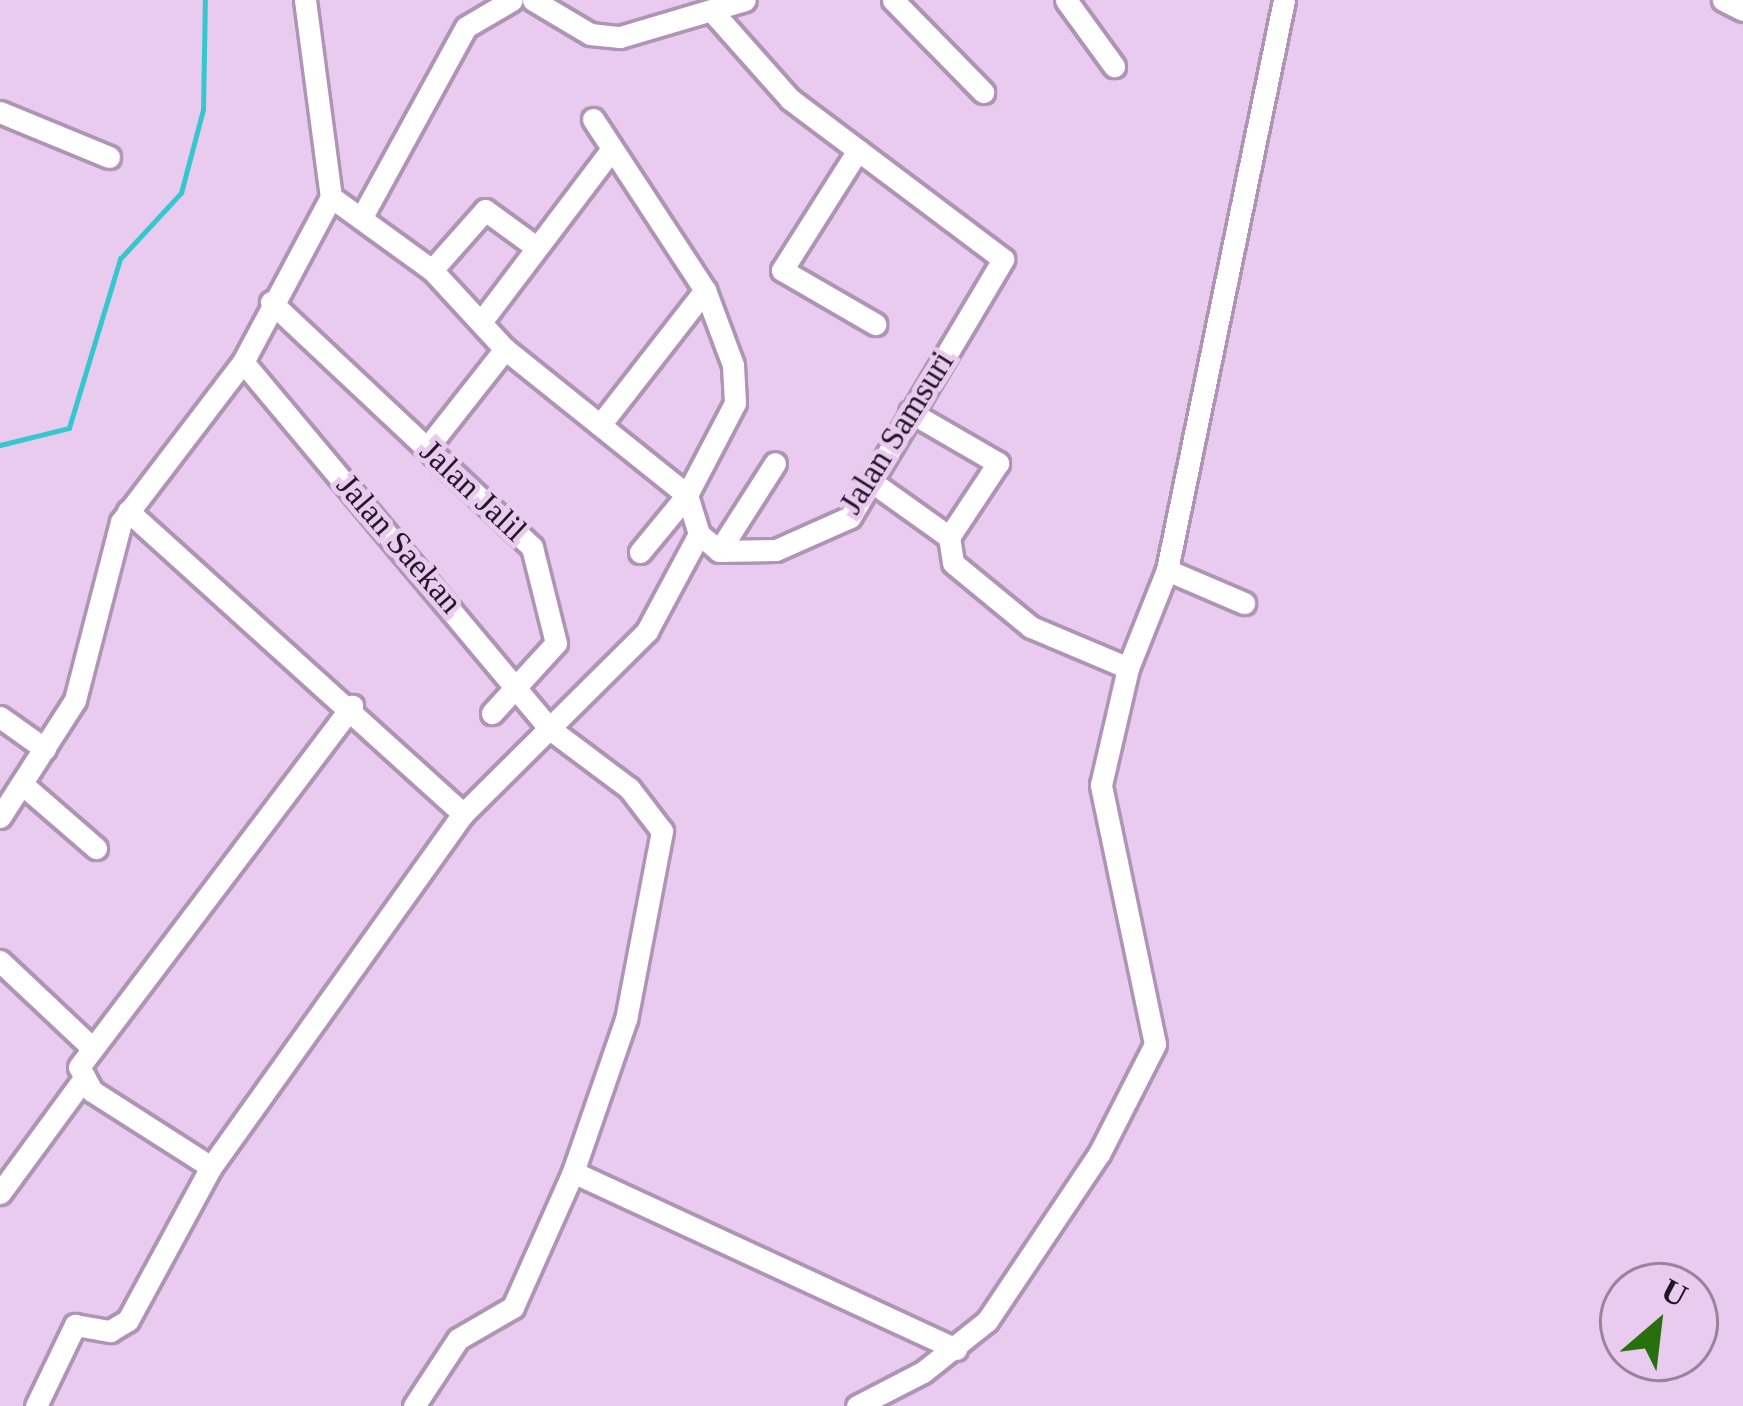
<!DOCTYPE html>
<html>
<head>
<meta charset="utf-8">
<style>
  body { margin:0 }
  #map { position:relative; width:1743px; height:1406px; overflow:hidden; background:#e8cbef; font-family:"Times New Roman",serif }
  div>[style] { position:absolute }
  .stream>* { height:4.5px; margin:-2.25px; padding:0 2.25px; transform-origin:2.25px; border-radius:2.25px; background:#34c8ce }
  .roads { filter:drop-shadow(3px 0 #af94b6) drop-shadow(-3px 0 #af94b6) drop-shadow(0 3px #af94b6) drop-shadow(0 -3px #af94b6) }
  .minor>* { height:21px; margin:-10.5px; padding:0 10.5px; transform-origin:10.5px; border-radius:10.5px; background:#fff }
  span { translate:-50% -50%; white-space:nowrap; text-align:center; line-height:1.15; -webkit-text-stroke:10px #e8cbef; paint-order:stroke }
  .street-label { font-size:33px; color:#211724 }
  .north { position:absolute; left:1599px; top:1262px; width:120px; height:120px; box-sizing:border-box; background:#e8cbef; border:3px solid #98839e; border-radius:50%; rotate:28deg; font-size:33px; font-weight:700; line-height:48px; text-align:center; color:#211724 }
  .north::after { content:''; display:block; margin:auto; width:42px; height:54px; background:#286f0d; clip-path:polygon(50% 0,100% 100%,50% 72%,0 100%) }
</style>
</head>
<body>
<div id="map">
  <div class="stream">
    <i style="left:0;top:445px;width:71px;rotate:-13.8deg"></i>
    <i style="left:69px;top:428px;width:177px;rotate:-73.2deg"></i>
    <i style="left:120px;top:259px;width:90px;rotate:-47.3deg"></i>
    <i style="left:181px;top:193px;width:86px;rotate:-75.2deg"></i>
    <i style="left:203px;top:110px;width:110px;rotate:-89deg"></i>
  </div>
  <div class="roads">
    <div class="minor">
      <i style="left:305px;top:0;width:199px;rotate:82.5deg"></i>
      <i style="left:533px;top:0;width:66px;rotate:30.8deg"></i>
      <i style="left:590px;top:34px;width:30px;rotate:6deg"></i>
      <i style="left:620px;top:37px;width:130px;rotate:-16.5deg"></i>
      <i style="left:893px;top:0;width:129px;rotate:45.6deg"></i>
      <i style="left:1066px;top:0;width:82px;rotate:54deg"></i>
      <i style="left:1723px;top:0;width:22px;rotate:27deg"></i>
      <i style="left:0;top:112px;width:118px;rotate:22.4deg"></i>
      <i style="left:593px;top:119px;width:204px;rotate:56.8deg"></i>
      <i style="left:705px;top:290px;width:80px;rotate:69.5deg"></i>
      <i style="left:733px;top:365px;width:38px;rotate:87deg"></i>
      <i style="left:735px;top:403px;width:104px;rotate:117.6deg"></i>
      <i style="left:687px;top:495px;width:74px;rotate:129.5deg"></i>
      <i style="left:858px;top:150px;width:142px;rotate:122.3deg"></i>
      <i style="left:782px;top:270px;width:108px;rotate:30.1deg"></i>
      <i style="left:363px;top:215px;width:214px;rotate:-61.3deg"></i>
      <i style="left:466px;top:27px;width:53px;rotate:-30.4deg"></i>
      <i style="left:432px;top:270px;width:80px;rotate:-48.5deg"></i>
      <i style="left:485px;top:210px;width:63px;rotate:36deg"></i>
      <i style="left:271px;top:302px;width:358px;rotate:43.2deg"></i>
      <i style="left:532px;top:547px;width:99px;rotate:76deg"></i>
      <i style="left:556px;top:643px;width:95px;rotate:132.4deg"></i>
      <i style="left:481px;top:322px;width:217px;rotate:-52.9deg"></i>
      <i style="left:243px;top:362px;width:478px;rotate:50.1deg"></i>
      <i style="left:550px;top:729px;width:99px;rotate:36.8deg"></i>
      <i style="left:629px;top:788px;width:54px;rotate:52.5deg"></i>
      <i style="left:662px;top:831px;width:191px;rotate:100.8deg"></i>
      <i style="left:626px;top:1019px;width:162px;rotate:109.1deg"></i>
      <i style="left:573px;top:1172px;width:422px;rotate:24.8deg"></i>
      <i style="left:910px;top:412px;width:102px;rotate:30.1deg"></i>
      <i style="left:998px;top:463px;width:89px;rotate:123.5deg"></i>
      <i style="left:949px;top:537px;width:26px;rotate:81deg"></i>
      <i style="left:953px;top:563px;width:101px;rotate:39.4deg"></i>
      <i style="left:1031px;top:627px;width:105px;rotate:22.9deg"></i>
      <i style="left:600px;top:425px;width:171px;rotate:-52.1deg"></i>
      <i style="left:427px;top:448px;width:126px;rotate:-51.8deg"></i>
      <i style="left:872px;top:482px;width:95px;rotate:35.5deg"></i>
      <i style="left:128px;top:511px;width:452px;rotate:42.1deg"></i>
      <i style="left:719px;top:551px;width:104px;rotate:-57.5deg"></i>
      <i style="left:1167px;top:570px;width:84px;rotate:23.2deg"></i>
      <i style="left:0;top:717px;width:55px;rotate:35.4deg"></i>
      <i style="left:22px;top:784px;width:98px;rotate:40.9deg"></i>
      <i style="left:0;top:817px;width:139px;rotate:-57.3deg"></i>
      <i style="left:75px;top:700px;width:184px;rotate:-75.5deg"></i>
      <i style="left:121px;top:522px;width:201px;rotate:-52.7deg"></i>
      <i style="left:243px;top:362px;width:187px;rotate:-61.9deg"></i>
      <i style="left:331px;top:197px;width:125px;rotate:35.9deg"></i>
      <i style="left:432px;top:270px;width:108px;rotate:47.3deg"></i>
      <i style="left:505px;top:349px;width:233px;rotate:38.7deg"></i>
      <i style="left:687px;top:495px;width:41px;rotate:72.9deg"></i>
      <i style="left:699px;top:534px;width:26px;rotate:40deg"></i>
      <i style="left:719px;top:551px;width:57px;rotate:-1deg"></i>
      <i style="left:776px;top:550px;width:81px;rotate:-24deg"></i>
      <i style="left:850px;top:517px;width:300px;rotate:-59.3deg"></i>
      <i style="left:1003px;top:259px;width:266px;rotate:-143.1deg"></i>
      <i style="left:790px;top:99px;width:118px;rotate:-131.6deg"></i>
      <i style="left:0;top:961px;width:122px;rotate:43.3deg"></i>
      <i style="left:211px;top:1167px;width:141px;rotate:-147.4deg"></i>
      <i style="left:92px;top:1091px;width:27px;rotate:-118deg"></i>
      <i style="left:79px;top:1067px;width:453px;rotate:-52.9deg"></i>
      <i style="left:0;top:1193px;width:139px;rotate:-53.8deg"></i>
      <i style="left:36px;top:1406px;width:90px;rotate:-64.3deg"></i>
      <i style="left:75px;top:1325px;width:36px;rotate:10deg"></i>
      <i style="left:110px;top:1331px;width:21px;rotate:-31deg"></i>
      <i style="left:128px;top:1320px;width:174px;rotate:-61.5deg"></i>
      <i style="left:211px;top:1167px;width:434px;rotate:-54.5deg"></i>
      <i style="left:463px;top:814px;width:260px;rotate:-44.8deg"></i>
      <i style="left:647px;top:631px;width:110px;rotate:-61.8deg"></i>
      <i style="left:414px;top:1406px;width:80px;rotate:-56.7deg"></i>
      <i style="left:458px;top:1339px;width:64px;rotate:-30.2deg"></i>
      <i style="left:513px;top:1307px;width:148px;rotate:-66deg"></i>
      <i style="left:857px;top:1406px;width:74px;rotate:-27.3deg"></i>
      <i style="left:923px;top:1372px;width:82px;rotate:-38.6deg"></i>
      <i style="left:987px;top:1321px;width:201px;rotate:-56.2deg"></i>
      <i style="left:1099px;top:1154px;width:123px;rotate:-63deg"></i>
      <i style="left:1155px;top:1044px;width:265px;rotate:-101.8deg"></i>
      <i style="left:1101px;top:785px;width:120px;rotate:-77deg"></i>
      <i style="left:1128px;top:668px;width:105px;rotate:-68.3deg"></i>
      <i style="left:1167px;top:570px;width:582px;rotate:-78.4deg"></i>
    </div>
  </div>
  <div class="street-label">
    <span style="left:897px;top:433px;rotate:-58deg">Jalan Samsuri</span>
    <span style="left:473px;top:491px;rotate:43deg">Jalan Jalil</span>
    <span style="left:399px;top:544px;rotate:49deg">Jalan Saekan</span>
  </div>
  <div class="north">U</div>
</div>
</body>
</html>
